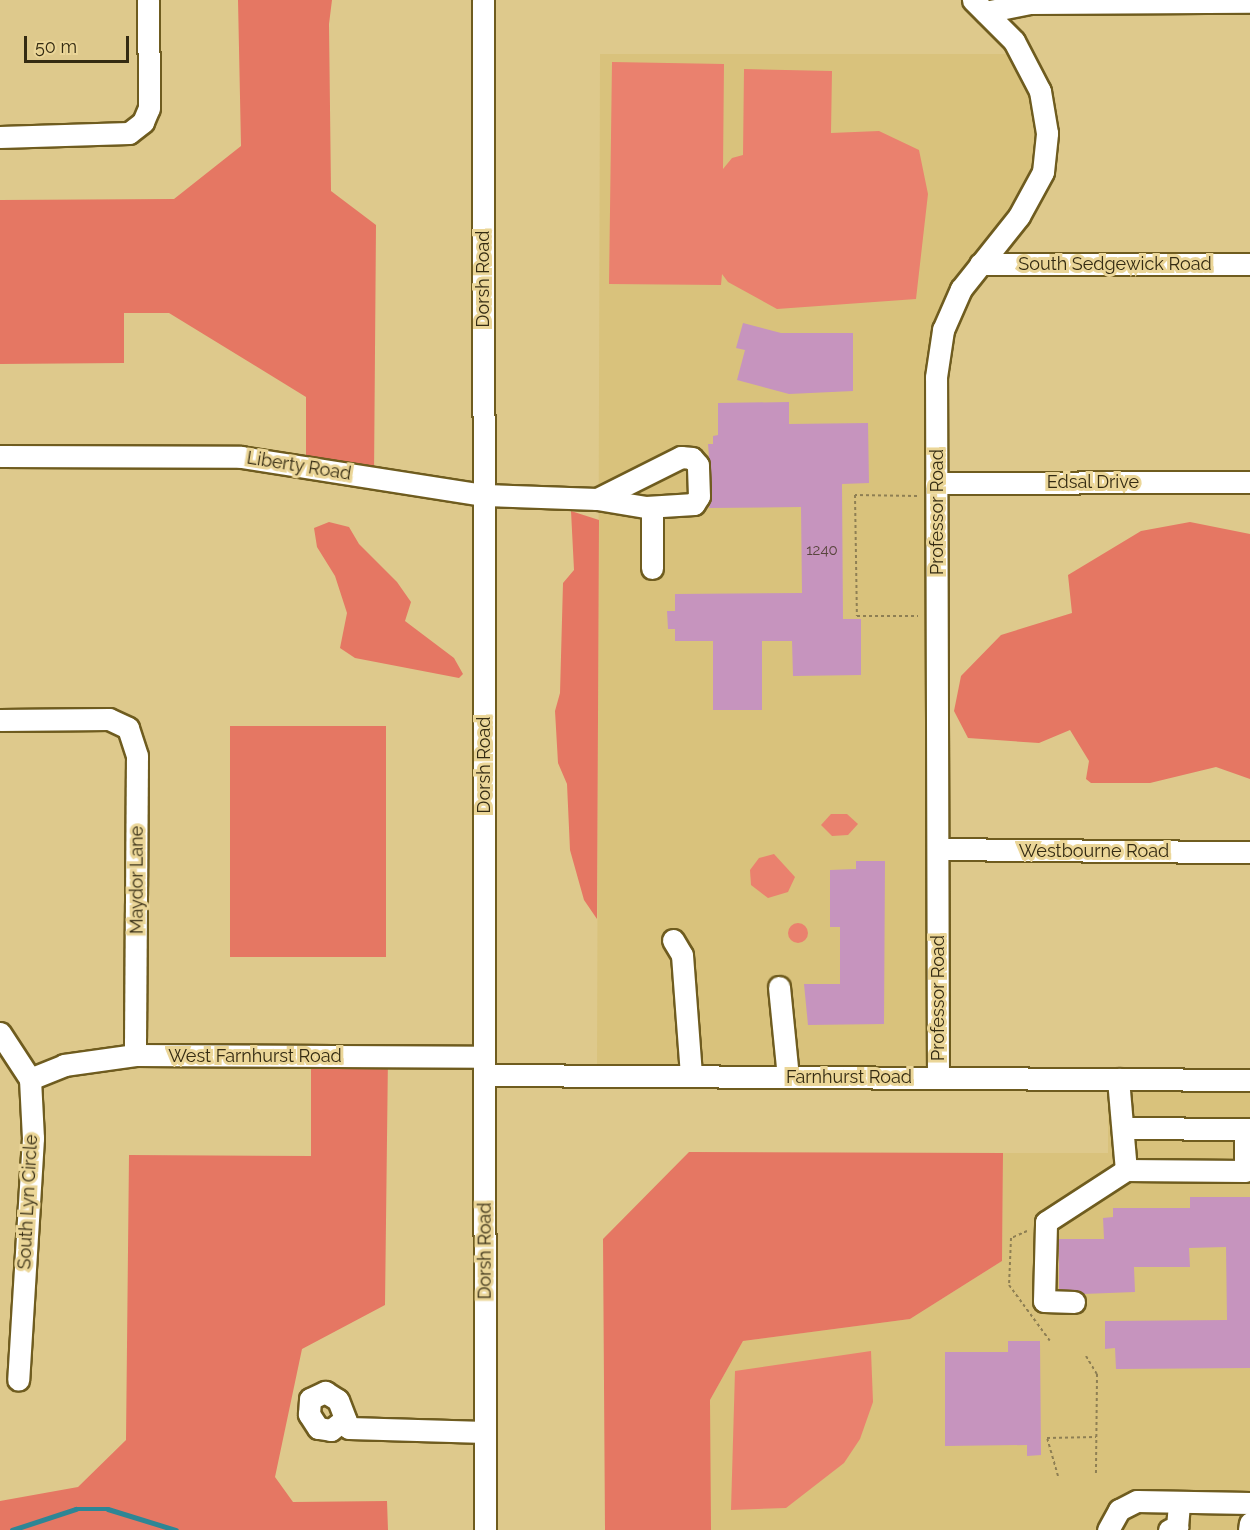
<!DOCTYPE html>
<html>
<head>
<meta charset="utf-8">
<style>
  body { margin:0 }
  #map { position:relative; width:1250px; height:1530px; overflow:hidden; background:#dec98c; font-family:Raleway,sans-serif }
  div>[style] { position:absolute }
  .built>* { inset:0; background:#d9c27c }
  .green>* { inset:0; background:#ea816e }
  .round { border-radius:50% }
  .forest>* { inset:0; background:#e57763; transform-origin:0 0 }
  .stream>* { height:4.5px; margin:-2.25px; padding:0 2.25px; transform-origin:2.25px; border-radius:2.25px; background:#2e8695 }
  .building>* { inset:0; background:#c694be }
  .path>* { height:2px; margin-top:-1px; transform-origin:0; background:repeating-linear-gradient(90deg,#8e7f53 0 3px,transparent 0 6px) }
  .roads { filter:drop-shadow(2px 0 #6f5c1f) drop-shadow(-2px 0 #6f5c1f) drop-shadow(0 2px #6f5c1f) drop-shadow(0 -2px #6f5c1f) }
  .minor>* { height:21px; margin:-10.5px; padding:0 10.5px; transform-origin:10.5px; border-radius:10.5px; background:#fff }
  span { translate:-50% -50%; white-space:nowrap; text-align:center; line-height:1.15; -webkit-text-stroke:6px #ebd698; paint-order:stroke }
  .number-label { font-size:15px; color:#58453d }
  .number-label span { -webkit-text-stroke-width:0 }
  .street-label { font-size:18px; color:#342b12 }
  .scale { position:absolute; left:24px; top:36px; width:105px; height:27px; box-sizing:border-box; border:3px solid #342b12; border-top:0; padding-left:8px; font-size:18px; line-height:21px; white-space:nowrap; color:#342b12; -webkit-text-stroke:4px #ebd698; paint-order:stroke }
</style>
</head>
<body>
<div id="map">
  <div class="built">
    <i style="clip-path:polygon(600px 54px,1020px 54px,1040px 91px,1043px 172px,943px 330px,938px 1078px,597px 1076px)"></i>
    <i style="clip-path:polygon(1108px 1079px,1250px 1080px,1250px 1530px,605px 1530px,605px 1497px,710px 1496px,710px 1400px,743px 1341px,910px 1319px,1002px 1261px,1003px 1153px,1108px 1153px)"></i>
  </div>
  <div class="green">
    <i style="clip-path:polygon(612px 62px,724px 64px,723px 169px,732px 158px,743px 155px,744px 69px,832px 71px,831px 133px,879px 131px,919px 150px,928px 194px,916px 299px,777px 309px,728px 282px,722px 274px,721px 285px,609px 284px)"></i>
    <i style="clip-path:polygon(831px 814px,847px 814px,858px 824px,848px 835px,832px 836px,821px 825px)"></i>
    <i style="clip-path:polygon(774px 854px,795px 877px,788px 892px,768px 898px,751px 885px,750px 870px,759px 858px)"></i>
    <i class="round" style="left:788px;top:923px;width:20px;height:20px"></i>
    <i style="clip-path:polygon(871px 1351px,873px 1402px,860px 1439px,844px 1463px,786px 1508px,731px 1510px,735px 1371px)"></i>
  </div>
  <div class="forest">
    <i style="clip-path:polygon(238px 0,332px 0,329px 24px,331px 191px,376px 225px,374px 478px,306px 467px,306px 397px,169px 313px,124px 313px,124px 363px,0 364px,0 200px,174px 199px,241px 146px)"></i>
    <i style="clip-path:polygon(571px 511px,599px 520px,597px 919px,584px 900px,570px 850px,567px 784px,558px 763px,555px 711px,560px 693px,563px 583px,574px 570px)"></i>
    <i style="clip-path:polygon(329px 522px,349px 527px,359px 544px,397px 582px,411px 602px,405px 621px,454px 658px,463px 674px,459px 678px,355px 658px,340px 648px,347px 613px,335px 576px,317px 547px,314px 528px)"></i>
    <i style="clip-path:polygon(1190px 522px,1250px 534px,1250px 779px,1216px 767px,1150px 783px,1091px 783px,1086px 779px,1089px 761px,1070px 730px,1039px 743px,968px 738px,954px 711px,961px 676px,1001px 635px,1072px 613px,1068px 575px,1141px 531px)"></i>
    <i style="left:230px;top:726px;width:156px;height:231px"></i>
    <i style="clip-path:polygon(311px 1056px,388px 1056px,385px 1305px,302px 1349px,275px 1477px,293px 1502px,387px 1501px,388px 1530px,0 1530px,0 1501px,78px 1487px,126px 1440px,129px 1155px,311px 1156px)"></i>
    <i style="clip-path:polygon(689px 1152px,1003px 1153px,1002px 1261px,910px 1319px,743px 1341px,710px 1400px,711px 1530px,605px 1530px,603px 1239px)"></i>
  </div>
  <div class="stream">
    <i style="left:12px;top:1530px;width:67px;rotate:-18.2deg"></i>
    <i style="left:76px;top:1509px;width:32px"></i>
    <i style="left:108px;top:1509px;width:71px;rotate:17.2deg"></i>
  </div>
  <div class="building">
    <i style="clip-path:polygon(743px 323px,781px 333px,853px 333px,853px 391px,789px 394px,737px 380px,745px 350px,736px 348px)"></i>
    <i style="clip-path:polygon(789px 402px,789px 424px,868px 423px,869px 483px,842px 484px,843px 619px,861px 619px,861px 675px,793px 676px,792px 641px,762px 641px,762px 710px,713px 710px,713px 641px,675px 641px,675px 629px,668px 629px,667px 611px,675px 611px,675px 594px,802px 593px,801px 507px,709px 508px,712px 496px,708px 444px,713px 444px,713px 436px,718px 435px,718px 403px)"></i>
    <i style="clip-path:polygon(856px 861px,885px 861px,884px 1024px,808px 1025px,804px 984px,840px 984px,840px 927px,830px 927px,830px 870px,856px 869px)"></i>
    <i style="clip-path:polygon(1190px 1197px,1250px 1197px,1250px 1368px,1116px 1369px,1115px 1348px,1105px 1349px,1105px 1321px,1227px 1320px,1226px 1247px,1189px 1248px,1190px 1267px,1134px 1267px,1135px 1292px,1083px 1294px,1059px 1289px,1059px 1239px,1104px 1239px,1103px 1218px,1113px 1217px,1113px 1208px,1190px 1208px)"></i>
    <i style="clip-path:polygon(1008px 1341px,1040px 1341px,1041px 1455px,1027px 1456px,1027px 1445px,945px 1446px,945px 1352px,1008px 1352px)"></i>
  </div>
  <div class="path">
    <i style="left:917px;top:496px;width:62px;rotate:-179.1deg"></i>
    <i style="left:855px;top:495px;width:121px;rotate:89.1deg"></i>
    <i style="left:857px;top:616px;width:61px"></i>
    <i style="left:1027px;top:1231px;width:17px;rotate:156deg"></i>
    <i style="left:1011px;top:1238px;width:47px;rotate:92.4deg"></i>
    <i style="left:1009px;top:1285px;width:69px;rotate:53.8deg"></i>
    <i style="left:1086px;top:1356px;width:21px;rotate:59deg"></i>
    <i style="left:1097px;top:1374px;width:102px;rotate:90.6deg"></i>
    <i style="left:1058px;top:1476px;width:40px;rotate:-106deg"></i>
    <i style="left:1047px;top:1438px;width:49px;rotate:-1.2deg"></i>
  </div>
  <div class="roads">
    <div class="minor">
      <i style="left:483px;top:0;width:1530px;rotate:89.93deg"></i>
      <i style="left:985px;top:12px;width:46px;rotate:-11.3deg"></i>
      <i style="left:1030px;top:3px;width:220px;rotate:-0.3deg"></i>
      <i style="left:0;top:137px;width:129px;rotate:-1.8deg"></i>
      <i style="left:129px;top:133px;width:18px;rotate:-38deg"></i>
      <i style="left:143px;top:122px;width:15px;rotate:-67deg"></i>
      <i style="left:149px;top:108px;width:108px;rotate:-90.5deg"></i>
      <i style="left:980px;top:264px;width:270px"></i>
      <i style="left:0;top:456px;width:241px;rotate:0.2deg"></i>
      <i style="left:241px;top:457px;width:246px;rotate:8.9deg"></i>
      <i style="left:484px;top:495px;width:113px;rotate:2deg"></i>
      <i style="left:597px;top:499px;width:50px;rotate:9.3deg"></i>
      <i style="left:646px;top:507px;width:48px;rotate:-3.6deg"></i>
      <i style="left:694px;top:504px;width:9px;rotate:-58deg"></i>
      <i style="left:699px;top:496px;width:31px;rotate:-92deg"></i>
      <i style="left:698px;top:465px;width:9px;rotate:-131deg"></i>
      <i style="left:692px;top:458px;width:11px;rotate:-175deg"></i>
      <i style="left:681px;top:457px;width:94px;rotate:153.4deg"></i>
      <i style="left:936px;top:483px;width:314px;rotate:-0.2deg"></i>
      <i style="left:652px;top:507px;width:61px;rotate:90deg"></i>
      <i style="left:0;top:720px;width:109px;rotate:-0.5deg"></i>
      <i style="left:109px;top:719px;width:21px;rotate:25deg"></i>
      <i style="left:128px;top:728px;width:29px;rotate:72deg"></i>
      <i style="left:137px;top:756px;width:299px;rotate:90.4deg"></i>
      <i style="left:938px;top:849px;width:312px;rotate:0.6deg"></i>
      <i style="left:673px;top:940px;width:17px;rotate:59deg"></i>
      <i style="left:682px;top:955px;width:121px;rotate:85.7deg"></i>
      <i style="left:779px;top:987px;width:90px;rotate:84.3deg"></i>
      <i style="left:0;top:1033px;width:55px;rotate:56.9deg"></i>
      <i style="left:30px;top:1079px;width:59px;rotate:87.1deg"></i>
      <i style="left:33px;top:1138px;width:242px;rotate:93.5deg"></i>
      <i style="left:484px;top:1075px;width:766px;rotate:0.37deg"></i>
      <i style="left:938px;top:1078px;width:701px;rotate:-90.16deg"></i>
      <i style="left:936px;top:377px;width:48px;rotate:-81.5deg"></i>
      <i style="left:943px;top:330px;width:45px;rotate:-66.3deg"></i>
      <i style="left:961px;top:289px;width:93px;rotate:-51.5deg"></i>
      <i style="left:1019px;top:216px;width:50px;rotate:-61.4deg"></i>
      <i style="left:1043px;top:172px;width:39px;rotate:-84deg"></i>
      <i style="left:1047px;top:133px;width:43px;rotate:-99.5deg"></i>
      <i style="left:1040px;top:91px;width:56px;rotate:-117.5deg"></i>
      <i style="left:1014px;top:41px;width:58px;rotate:-135deg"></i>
      <i style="left:30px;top:1079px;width:37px;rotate:-22deg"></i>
      <i style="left:64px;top:1065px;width:72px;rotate:-8deg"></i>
      <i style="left:135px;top:1055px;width:349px;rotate:0.3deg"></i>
      <i style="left:1118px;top:1079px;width:91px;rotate:85deg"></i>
      <i style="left:1125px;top:1128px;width:125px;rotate:0.5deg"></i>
      <i style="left:1074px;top:1302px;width:30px;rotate:-178deg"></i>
      <i style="left:1044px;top:1301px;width:79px;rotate:-88.5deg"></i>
      <i style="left:1046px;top:1222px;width:95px;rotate:-33deg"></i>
      <i style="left:1126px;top:1170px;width:119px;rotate:0.5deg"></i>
      <i style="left:1245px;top:1171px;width:42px;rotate:-90deg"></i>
      <i style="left:345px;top:1419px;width:18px;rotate:142deg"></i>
      <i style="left:331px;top:1430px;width:13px;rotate:-171deg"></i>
      <i style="left:318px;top:1428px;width:17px;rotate:-123deg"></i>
      <i style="left:309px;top:1414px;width:15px;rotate:-86deg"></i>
      <i style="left:310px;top:1399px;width:17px;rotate:-25deg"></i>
      <i style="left:325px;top:1392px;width:15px;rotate:32deg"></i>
      <i style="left:338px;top:1400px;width:30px;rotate:69deg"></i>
      <i style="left:349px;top:1428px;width:136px;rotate:1.7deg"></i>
      <i style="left:1108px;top:1530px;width:23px;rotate:-61deg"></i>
      <i style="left:1119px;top:1510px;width:20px;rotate:-27deg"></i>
      <i style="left:1137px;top:1501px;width:113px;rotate:1deg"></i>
      <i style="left:1169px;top:1530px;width:9px;rotate:-21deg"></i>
      <i style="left:1177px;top:1527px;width:25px;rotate:-85deg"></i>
      <i style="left:1249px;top:1530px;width:7px;rotate:-82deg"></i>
    </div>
  </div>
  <div class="number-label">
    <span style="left:822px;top:551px">1240</span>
  </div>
  <div class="street-label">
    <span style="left:1115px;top:264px">South Sedgewick Road</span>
    <span style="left:483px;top:279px;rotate:-90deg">Dorsh Road</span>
    <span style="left:299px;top:466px;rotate:9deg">Liberty Road</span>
    <span style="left:1093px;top:482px">Edsal Drive</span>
    <span style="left:937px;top:512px;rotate:-90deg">Professor Road</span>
    <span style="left:484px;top:765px;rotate:-90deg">Dorsh Road</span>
    <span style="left:1094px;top:851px">Westbourne Road</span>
    <span style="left:137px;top:880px;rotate:-90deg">Maydor Lane</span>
    <span style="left:938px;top:998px;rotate:-90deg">Professor Road</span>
    <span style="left:255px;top:1056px">West Farnhurst Road</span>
    <span style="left:849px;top:1077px">Farnhurst Road</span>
    <span style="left:28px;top:1202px;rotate:-87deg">South Lyn Circle</span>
    <span style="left:485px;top:1251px;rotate:-90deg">Dorsh Road</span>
  </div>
  <div class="scale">50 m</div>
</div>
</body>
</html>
